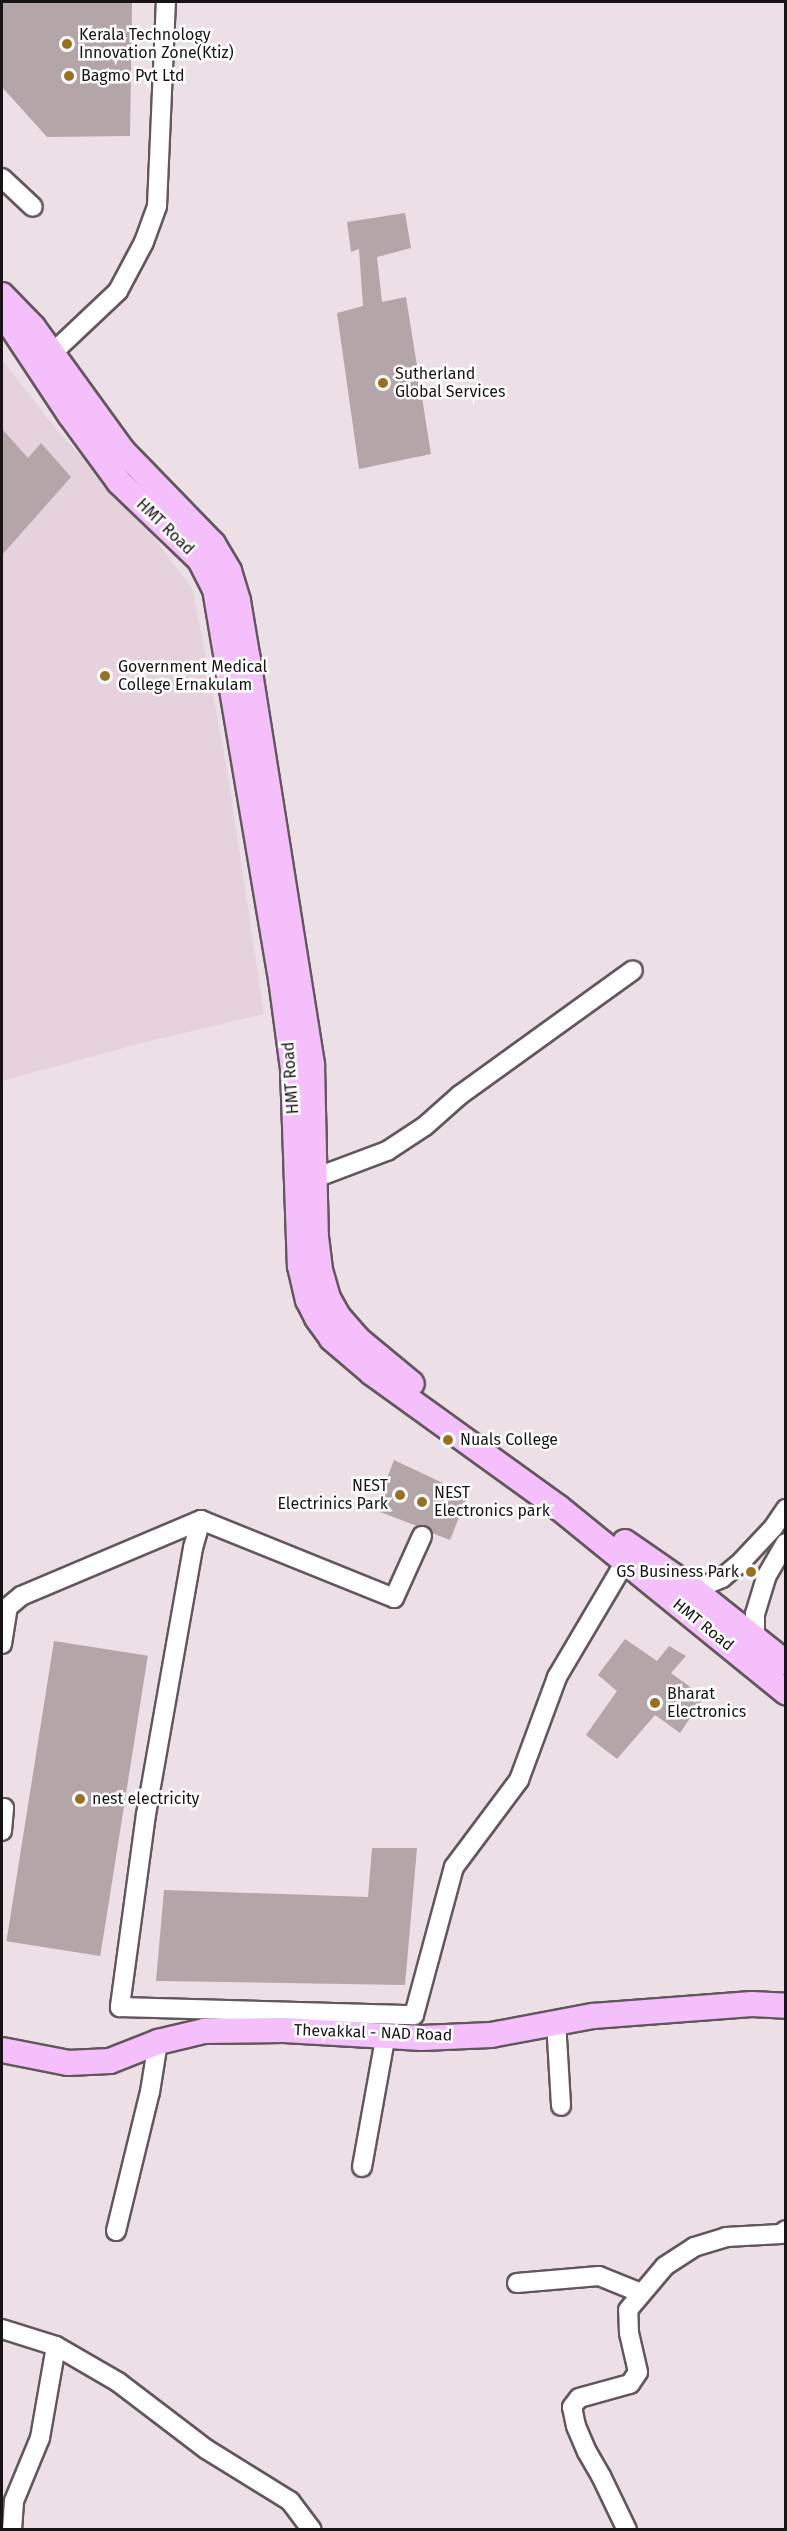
<!DOCTYPE html>
<html>
<head>
<meta charset="utf-8">
<style>
  body { margin:0 }
  #map { position:relative; width:787px; height:2531px; overflow:hidden; background:#ecdfe6; font-family:"Fira Sans",sans-serif }
  div>[style] { position:absolute }
  .built>* { inset:0; background:#e6d2dd }
  .building>* { inset:0; background:#b4a5a8; transform-origin:0 0 }
  .roads { filter:drop-shadow(2px 0 #62575d) drop-shadow(-2px 0 #62575d) drop-shadow(0 2px #62575d) drop-shadow(0 -2px #62575d) }
  .minor>* { height:18px; margin:-9px; padding:0 9px; transform-origin:9px; border-radius:9px; background:#fff }
  .major>* { height:24px; margin:-12px; padding:0 12px; transform-origin:12px; border-radius:12px; background:#f4bffa }
  .dots>* { width:16px; height:16px; translate:-50% -50%; box-sizing:border-box; border:3px solid #fff; border-radius:50% }
  span { translate:-50% -50%; white-space:nowrap; text-align:center; line-height:1.15; -webkit-text-stroke:5px #fff; paint-order:stroke }
  .poi-label { font-size:16px; color:#181416 }
  .left { translate:0 -50%; text-align:left }
  .right { translate:-100% -50%; text-align:right }
  .street-label { font-size:16px; color:#181416 }
  .frame { position:absolute; inset:0; border:3px solid #181416; pointer-events:none }
</style>
</head>
<body>
<div id="map">
  <div class="built">
    <i style="clip-path:polygon(2px 360px,57px 430px,140px 519px,193px 590px,226px 763px,264px 1014px,142px 1043px,2px 1081px)"></i>
  </div>
  <div class="building">
    <i style="clip-path:polygon(2px 2px,132px 2px,130px 136px,47px 137px,2px 87px)"></i>
    <i style="clip-path:polygon(405px 213px,411px 248px,377px 257px,382px 302px,406px 297px,431px 454px,359px 469px,337px 313px,363px 306px,359px 249px,351px 252px,347px 222px)"></i>
    <i style="clip-path:polygon(2px 429px,28px 458px,41px 443px,71px 477px,2px 555px)"></i>
    <i style="clip-path:polygon(394px 1460px,468px 1495px,450px 1540px,432px 1533px,426px 1526px,417px 1526px,375px 1510px)"></i>
    <i style="clip-path:polygon(625px 1639px,657px 1661px,669px 1646px,686px 1656px,671px 1673px,704px 1697px,680px 1733px,655px 1715px,617px 1759px,586px 1735px,617px 1691px,598px 1675px)"></i>
    <i style="left:54px;top:1641px;width:95px;height:304px;rotate:9deg"></i>
    <i style="clip-path:polygon(372px 1848px,417px 1848px,405px 1985px,156px 1981px,164px 1890px,368px 1897px)"></i>
  </div>
  <div class="roads">
    <div class="minor">
      <i style="left:2px;top:178px;width:42px;rotate:43.1deg"></i>
      <i style="left:44px;top:361px;width:102px;rotate:-43.4deg"></i>
      <i style="left:118px;top:291px;width:55px;rotate:-62deg"></i>
      <i style="left:144px;top:242px;width:38px;rotate:-70deg"></i>
      <i style="left:157px;top:206px;width:204px;rotate:-87.5deg"></i>
      <i style="left:315px;top:1178px;width:77px;rotate:-20.6deg"></i>
      <i style="left:387px;top:1151px;width:45px;rotate:-33.3deg"></i>
      <i style="left:425px;top:1126px;width:47px;rotate:-41.5deg"></i>
      <i style="left:460px;top:1095px;width:213px;rotate:-35.8deg"></i>
      <i style="left:422px;top:1536px;width:68px;rotate:114.3deg"></i>
      <i style="left:394px;top:1598px;width:208px;rotate:-158deg"></i>
      <i style="left:201px;top:1520px;width:29px;rotate:106deg"></i>
      <i style="left:193px;top:1548px;width:270px;rotate:100deg"></i>
      <i style="left:146px;top:1814px;width:195px;rotate:97.7deg"></i>
      <i style="left:120px;top:2007px;width:294px;rotate:1.6deg"></i>
      <i style="left:414px;top:2015px;width:153px;rotate:-74.9deg"></i>
      <i style="left:454px;top:1867px;width:109px;rotate:-53.2deg"></i>
      <i style="left:519px;top:1780px;width:110px;rotate:-69.7deg"></i>
      <i style="left:557px;top:1677px;width:134px;rotate:-59.4deg"></i>
      <i style="left:694px;top:1590px;width:30px;rotate:-23deg"></i>
      <i style="left:722px;top:1578px;width:26px;rotate:-40deg"></i>
      <i style="left:742px;top:1561px;width:45px;rotate:-46.8deg"></i>
      <i style="left:773px;top:1528px;width:23px;rotate:-56deg"></i>
      <i style="left:755px;top:1639px;width:25px;rotate:-90deg"></i>
      <i style="left:755px;top:1614px;width:39px;rotate:-73deg"></i>
      <i style="left:766px;top:1577px;width:39px;rotate:-60deg"></i>
      <i style="left:2px;top:1644px;width:37px;rotate:-81deg"></i>
      <i style="left:8px;top:1607px;width:17px;rotate:-40deg"></i>
      <i style="left:21px;top:1596px;width:195px;rotate:-22.9deg"></i>
      <i style="left:2px;top:1808px;width:2px"></i>
      <i style="left:4px;top:1808px;width:23px;rotate:95deg"></i>
      <i style="left:556px;top:2021px;width:85px;rotate:86.6deg"></i>
      <i style="left:362px;top:2167px;width:135px;rotate:-79.8deg"></i>
      <i style="left:116px;top:2231px;width:143px;rotate:-76.3deg"></i>
      <i style="left:150px;top:2092px;width:51px;rotate:-80.9deg"></i>
      <i style="left:517px;top:2283px;width:82px;rotate:-4.9deg"></i>
      <i style="left:599px;top:2276px;width:45px;rotate:22deg"></i>
      <i style="left:2px;top:2329px;width:57px;rotate:17.5deg"></i>
      <i style="left:56px;top:2346px;width:72px;rotate:30.1deg"></i>
      <i style="left:118px;top:2382px;width:111px;rotate:37.3deg"></i>
      <i style="left:206px;top:2449px;width:99px;rotate:31.8deg"></i>
      <i style="left:290px;top:2501px;width:36px;rotate:53deg"></i>
      <i style="left:12px;top:2530px;width:29px;rotate:-86deg"></i>
      <i style="left:14px;top:2501px;width:68px;rotate:-67.6deg"></i>
      <i style="left:40px;top:2438px;width:93px;rotate:-80.1deg"></i>
      <i style="left:627px;top:2530px;width:60px;rotate:-115.7deg"></i>
      <i style="left:601px;top:2476px;width:28px;rotate:-120deg"></i>
      <i style="left:587px;top:2452px;width:28px;rotate:-113deg"></i>
      <i style="left:576px;top:2426px;width:19px;rotate:-102deg"></i>
      <i style="left:572px;top:2407px;width:11px;rotate:-52deg"></i>
      <i style="left:579px;top:2398px;width:53px;rotate:-15.4deg"></i>
      <i style="left:630px;top:2384px;width:14px;rotate:-56deg"></i>
      <i style="left:638px;top:2372px;width:40px;rotate:-103deg"></i>
      <i style="left:629px;top:2333px;width:23px;rotate:-92deg"></i>
      <i style="left:628px;top:2310px;width:57px;rotate:-49.9deg"></i>
      <i style="left:665px;top:2266px;width:35px;rotate:-33deg"></i>
      <i style="left:694px;top:2247px;width:34px;rotate:-17deg"></i>
      <i style="left:726px;top:2237px;width:55px;rotate:-3.1deg"></i>
      <i style="left:781px;top:2234px;width:6px;rotate:-39deg"></i>
    </div>
    <div class="major">
      <i style="left:2px;top:295px;width:45px;rotate:45.9deg"></i>
      <i style="left:33px;top:327px;width:152px;rotate:54.1deg"></i>
      <i style="left:122px;top:450px;width:131px;rotate:45.9deg"></i>
      <i style="left:213px;top:544px;width:31px;rotate:59deg"></i>
      <i style="left:229px;top:571px;width:31px;rotate:73deg"></i>
      <i style="left:238px;top:601px;width:60px;rotate:80.4deg"></i>
      <i style="left:248px;top:660px;width:410px;rotate:81deg"></i>
      <i style="left:312px;top:1065px;width:172px;rotate:88.7deg"></i>
      <i style="left:316px;top:1237px;width:33px;rotate:83deg"></i>
      <i style="left:320px;top:1270px;width:29px;rotate:74deg"></i>
      <i style="left:328px;top:1298px;width:21px;rotate:61deg"></i>
      <i style="left:338px;top:1316px;width:33px;rotate:49deg"></i>
      <i style="left:360px;top:1341px;width:67px;rotate:39.6deg"></i>
      <i style="left:2px;top:317px;width:13px;rotate:45deg"></i>
      <i style="left:11px;top:326px;width:107px;rotate:56.5deg"></i>
      <i style="left:70px;top:415px;width:83px;rotate:53.8deg"></i>
      <i style="left:119px;top:482px;width:112px;rotate:43.9deg"></i>
      <i style="left:200px;top:560px;width:33px;rotate:63deg"></i>
      <i style="left:215px;top:589px;width:396px;rotate:80.4deg"></i>
      <i style="left:281px;top:979px;width:91px;rotate:82.4deg"></i>
      <i style="left:293px;top:1069px;width:197px;rotate:88deg"></i>
      <i style="left:300px;top:1266px;width:35px;rotate:77deg"></i>
      <i style="left:308px;top:1300px;width:20px;rotate:63deg"></i>
      <i style="left:317px;top:1318px;width:26px;rotate:54deg"></i>
      <i style="left:332px;top:1339px;width:52px;rotate:40.4deg"></i>
      <i style="left:372px;top:1373px;width:229px;rotate:35.8deg"></i>
      <i style="left:558px;top:1507px;width:294px;rotate:39.1deg"></i>
      <i style="left:625px;top:1542px;width:84px;rotate:34.8deg"></i>
      <i style="left:694px;top:1590px;width:117px;rotate:38.4deg"></i>
      <i style="left:2px;top:2050px;width:67px;rotate:11.1deg"></i>
      <i style="left:68px;top:2063px;width:42px;rotate:-2.7deg"></i>
      <i style="left:110px;top:2061px;width:52px;rotate:-21.6deg"></i>
      <i style="left:158px;top:2042px;width:47px;rotate:-13.4deg"></i>
      <i style="left:204px;top:2031px;width:80px;rotate:-0.7deg"></i>
      <i style="left:284px;top:2030px;width:138px;rotate:3.3deg"></i>
      <i style="left:422px;top:2038px;width:69px;rotate:-2.5deg"></i>
      <i style="left:491px;top:2035px;width:104px;rotate:-10.6deg"></i>
      <i style="left:593px;top:2016px;width:159px;rotate:-4.3deg"></i>
      <i style="left:752px;top:2004px;width:34px;rotate:3deg"></i>
    </div>
  </div>
  <div class="dots">
    <i style="left:67px;top:44px;background:#99711e"></i>
    <i style="left:69px;top:76px;background:#99711e"></i>
    <i style="left:383px;top:383px;background:#99711e"></i>
    <i style="left:105px;top:676px;background:#99711e"></i>
    <i style="left:448px;top:1440px;background:#99711e"></i>
    <i style="left:400px;top:1495px;background:#99711e"></i>
    <i style="left:422px;top:1502px;background:#99711e"></i>
    <i style="left:751px;top:1572px;background:#99711e"></i>
    <i style="left:655px;top:1703px;background:#99711e"></i>
    <i style="left:80px;top:1799px;background:#99711e"></i>
  </div>
  <div class="poi-label">
    <span class="left" style="left:79px;top:44px">Kerala Technology<br>Innovation Zone(Ktiz)</span>
    <span class="left" style="left:81px;top:76px">Bagmo Pvt Ltd</span>
    <span class="left" style="left:395px;top:383px">Sutherland<br>Global Services</span>
    <span class="left" style="left:118px;top:676px">Government Medical<br>College Ernakulam</span>
    <span class="left" style="left:460px;top:1440px">Nuals College</span>
    <span class="right" style="left:388px;top:1495px">NEST<br>Electrinics Park</span>
    <span class="left" style="left:434px;top:1502px">NEST<br>Electronics park</span>
    <span class="right" style="left:739px;top:1572px">GS Business Park</span>
    <span class="left" style="left:667px;top:1703px">Bharat<br>Electronics</span>
    <span class="left" style="left:92px;top:1799px">nest electricity</span>
  </div>
  <div class="street-label">
    <span style="left:165px;top:527px;rotate:44deg">HMT Road</span>
    <span style="left:291px;top:1078px;rotate:-94deg">HMT Road</span>
    <span style="left:703px;top:1625px;rotate:39deg">HMT Road</span>
    <span style="left:373px;top:2033px;rotate:2deg">Thevakkal - NAD Road</span>
  </div>
  <div class="frame"></div>
</div>
</body>
</html>
